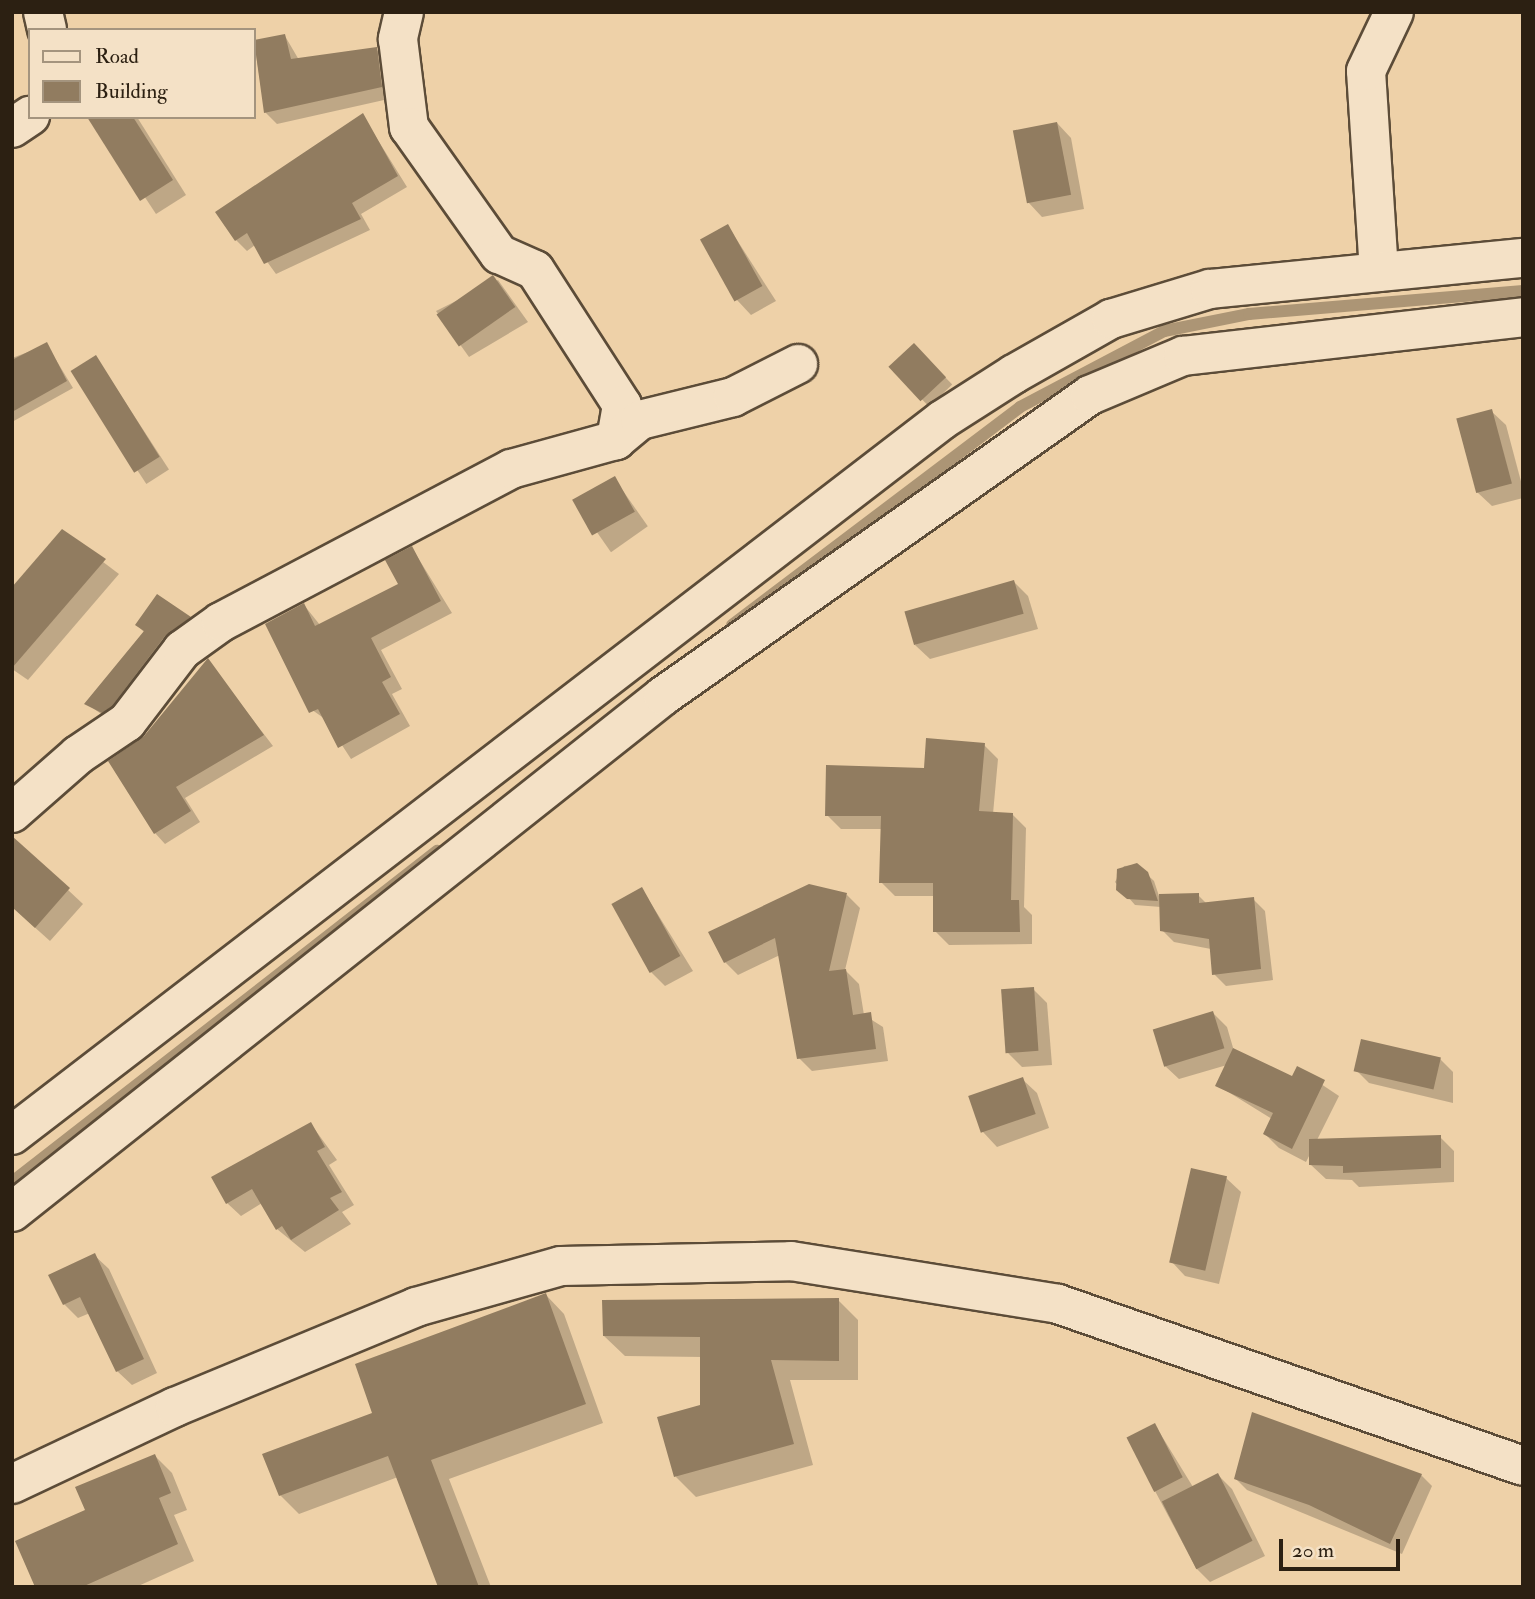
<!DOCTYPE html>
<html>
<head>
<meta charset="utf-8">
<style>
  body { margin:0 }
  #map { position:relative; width:1535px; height:1599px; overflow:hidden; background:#eed1a8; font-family:"IM FELL Double Pica",serif }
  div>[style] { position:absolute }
  .shadow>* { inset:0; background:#0003; transform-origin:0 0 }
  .stream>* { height:12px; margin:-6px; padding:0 6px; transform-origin:6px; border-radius:6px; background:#ac9575 }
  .building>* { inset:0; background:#917c60; transform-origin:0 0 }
  .roads { filter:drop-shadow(2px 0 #5c4c38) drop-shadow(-2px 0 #5c4c38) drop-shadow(0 2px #5c4c38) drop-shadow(0 -2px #5c4c38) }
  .minor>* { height:38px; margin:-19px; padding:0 19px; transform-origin:19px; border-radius:19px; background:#f4e1c6 }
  span { translate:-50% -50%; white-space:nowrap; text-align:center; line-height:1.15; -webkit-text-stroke:6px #f4e1c6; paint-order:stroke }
  .frame { position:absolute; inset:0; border:14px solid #2c2012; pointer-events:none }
  .legend { position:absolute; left:28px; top:28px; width:228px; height:91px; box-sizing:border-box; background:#f4e1c6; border:2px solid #a4947e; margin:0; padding:9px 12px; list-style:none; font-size:21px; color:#2c2012 }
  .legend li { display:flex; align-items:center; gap:14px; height:35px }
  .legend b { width:35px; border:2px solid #a4947e }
  .scale { position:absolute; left:1279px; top:1539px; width:121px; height:32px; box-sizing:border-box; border:4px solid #2c2012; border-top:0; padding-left:9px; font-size:21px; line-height:24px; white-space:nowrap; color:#2c2012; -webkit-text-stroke:5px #f4e1c6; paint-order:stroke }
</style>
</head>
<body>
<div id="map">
  <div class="shadow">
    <i style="clip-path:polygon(285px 36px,299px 60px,376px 49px,388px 61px,393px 98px,277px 124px,265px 112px,254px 42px)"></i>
    <i style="clip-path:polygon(363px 116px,407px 187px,361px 214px,370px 230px,276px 274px,255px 245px,247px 251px,236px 240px,218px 213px)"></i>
    <i style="clip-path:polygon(92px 117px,137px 117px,186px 195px,156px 214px)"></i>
    <i style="clip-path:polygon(1057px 123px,1071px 138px,1084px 209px,1042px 217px,1028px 202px)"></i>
    <i style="clip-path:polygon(728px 226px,776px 301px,751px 315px,737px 300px)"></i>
    <i style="clip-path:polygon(498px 280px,528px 322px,469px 357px,436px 311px)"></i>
    <i style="clip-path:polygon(47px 345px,73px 388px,12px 422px,12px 358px)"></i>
    <i style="left:914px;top:345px;width:55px;height:32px;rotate:46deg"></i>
    <i style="left:96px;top:357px;width:134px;height:27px;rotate:57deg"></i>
    <i style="clip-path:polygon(1491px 411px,1506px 425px,1523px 489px,1523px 498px,1492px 506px,1477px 492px)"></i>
    <i style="left:614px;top:478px;width:59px;height:45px;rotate:55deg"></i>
    <i style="clip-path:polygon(62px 531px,119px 574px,28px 680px,12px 669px,12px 589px)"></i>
    <i style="clip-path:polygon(412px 548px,452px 613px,381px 650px,402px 689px,392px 694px,410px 726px,351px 759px,325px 719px,308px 707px,304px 605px,320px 625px,400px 585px)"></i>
    <i style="clip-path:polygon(1014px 582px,1028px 596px,1038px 629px,930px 659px,915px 645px)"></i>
    <i style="clip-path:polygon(157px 596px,200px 629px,114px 723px,87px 704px,145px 633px,137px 625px)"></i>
    <i style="clip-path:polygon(208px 661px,273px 746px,185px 798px,200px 822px,165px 844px,155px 833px,145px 737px)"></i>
    <i style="clip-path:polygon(984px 745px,998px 759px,993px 814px,1012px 814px,1026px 828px,1024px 907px,1032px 915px,1032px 944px,949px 945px,935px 931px,935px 896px,895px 896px,881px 882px,882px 829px,841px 829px,827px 815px)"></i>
    <i style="clip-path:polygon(20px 845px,83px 904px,50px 941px,12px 907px)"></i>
    <i style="clip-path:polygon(1137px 865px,1154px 881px,1159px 896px,1198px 895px,1207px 904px,1253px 899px,1265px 911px,1273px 980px,1226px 986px,1214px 974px,1211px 949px,1174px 942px,1162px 930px,1161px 907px,1135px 905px,1115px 882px,1124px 866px)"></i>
    <i style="clip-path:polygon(642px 889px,693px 971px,665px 986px,651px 972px)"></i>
    <i style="clip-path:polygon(847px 895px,860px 908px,845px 970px,859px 984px,864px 1015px,883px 1027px,888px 1061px,812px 1071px,799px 1058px,780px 955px,738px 975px,725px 962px)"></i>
    <i style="clip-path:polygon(1033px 989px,1047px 1003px,1052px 1065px,1022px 1067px,1008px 1053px)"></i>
    <i style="clip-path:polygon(1213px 1013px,1227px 1027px,1234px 1051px,1292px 1078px,1297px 1068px,1339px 1096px,1317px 1140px,1440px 1137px,1454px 1151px,1454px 1182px,1359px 1187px,1352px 1180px,1326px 1179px,1311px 1165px,1311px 1152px,1306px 1162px,1279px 1148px,1265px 1134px,1272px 1119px,1217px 1085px,1227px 1065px,1179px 1079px,1164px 1065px)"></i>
    <i style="clip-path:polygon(1440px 1059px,1453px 1072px,1453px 1103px,1369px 1083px,1356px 1070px)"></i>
    <i style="clip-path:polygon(1022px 1079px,1037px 1093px,1049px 1128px,997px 1147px,983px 1132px,970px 1097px)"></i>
    <i style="clip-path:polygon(311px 1124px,337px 1160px,329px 1165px,354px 1205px,342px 1212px,351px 1224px,305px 1252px,277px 1229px,262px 1203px,241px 1216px,227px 1203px)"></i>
    <i style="clip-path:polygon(1226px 1178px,1241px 1192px,1219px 1284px,1185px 1276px,1171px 1261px)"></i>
    <i style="clip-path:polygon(94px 1255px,109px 1269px,157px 1373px,132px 1385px,117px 1371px,90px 1313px,78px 1318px,64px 1304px)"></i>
    <i style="clip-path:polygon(546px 1295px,564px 1314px,603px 1423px,449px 1479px,491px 1587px,440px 1587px,398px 1477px,299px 1514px,280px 1495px,375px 1414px)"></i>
    <i style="clip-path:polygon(838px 1300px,858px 1320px,858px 1380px,790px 1380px,813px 1465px,696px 1497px,676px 1477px,701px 1407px,702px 1357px,625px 1356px,604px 1336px)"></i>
    <i style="clip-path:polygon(1155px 1425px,1193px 1487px,1218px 1475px,1232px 1489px,1265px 1556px,1210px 1582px,1196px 1568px,1155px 1491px)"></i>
    <i style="clip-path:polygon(155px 1456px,172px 1473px,187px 1510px,174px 1515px,194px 1561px,136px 1587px,37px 1587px,87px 1511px)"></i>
    <i style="clip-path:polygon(1421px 1475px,1432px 1486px,1402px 1554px,1247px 1490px,1236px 1479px)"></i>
  </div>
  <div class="stream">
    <i style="left:732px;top:625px;width:361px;rotate:-37.1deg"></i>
    <i style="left:1020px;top:407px;width:163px;rotate:-27.8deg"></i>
    <i style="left:1164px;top:331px;width:87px;rotate:-11.3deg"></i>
    <i style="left:1249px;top:314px;width:275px;rotate:-4.8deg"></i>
    <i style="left:12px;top:1182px;width:539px;rotate:-37.91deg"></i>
  </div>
  <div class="building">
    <i style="clip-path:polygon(285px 34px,291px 59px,377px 47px,382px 87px,264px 113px,254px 40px)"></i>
    <i style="clip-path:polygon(363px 113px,398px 176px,352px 203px,361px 219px,264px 264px,247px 233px,235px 241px,215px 212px)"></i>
    <i style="clip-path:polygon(87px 117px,133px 117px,173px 180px,140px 201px)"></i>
    <i style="left:1057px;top:122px;width:74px;height:45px;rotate:79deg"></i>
    <i style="left:728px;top:224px;width:71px;height:32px;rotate:61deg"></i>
    <i style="left:493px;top:275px;width:39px;height:69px;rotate:55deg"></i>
    <i style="clip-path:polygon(47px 342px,67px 381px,12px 412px,12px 360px)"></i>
    <i style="left:914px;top:343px;width:47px;height:35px;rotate:47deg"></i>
    <i style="left:96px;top:355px;width:120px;height:30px;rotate:58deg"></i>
    <i style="left:1492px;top:409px;width:77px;height:37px;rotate:75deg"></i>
    <i style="left:615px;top:476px;width:41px;height:49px;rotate:61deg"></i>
    <i style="clip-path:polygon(62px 529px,106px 559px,12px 668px,12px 587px)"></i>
    <i style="clip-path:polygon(412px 546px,441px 601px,371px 638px,391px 677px,382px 682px,400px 714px,338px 748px,318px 709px,309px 713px,265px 624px,304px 603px,315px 626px,398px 584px,385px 560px)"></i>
    <i style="left:1014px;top:580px;width:35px;height:114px;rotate:74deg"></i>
    <i style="clip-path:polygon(157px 594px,191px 617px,165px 636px,112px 706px,102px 713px,84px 704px,144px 631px,135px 625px)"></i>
    <i style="clip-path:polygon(208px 658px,264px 735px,176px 787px,191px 811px,154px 834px,108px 761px,144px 736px)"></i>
    <i style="clip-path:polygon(926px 738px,985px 743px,979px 811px,1013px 813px,1011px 900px,1019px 900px,1020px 932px,933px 932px,933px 883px,879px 883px,881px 816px,825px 816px,826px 765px,924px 768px)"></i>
    <i style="clip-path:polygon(12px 836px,70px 888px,35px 928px,12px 907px)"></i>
    <i style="clip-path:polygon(1137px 863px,1148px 872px,1158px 901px,1127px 899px,1116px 890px,1117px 869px)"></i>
    <i style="clip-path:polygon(809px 884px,847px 893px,829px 971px,846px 969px,853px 1015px,871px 1012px,876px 1049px,797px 1059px,775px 938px,724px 963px,708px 932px)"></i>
    <i style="left:642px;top:887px;width:79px;height:35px;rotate:61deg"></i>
    <i style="clip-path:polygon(1199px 893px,1199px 903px,1254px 897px,1261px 969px,1212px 975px,1209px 939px,1160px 931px,1159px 894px)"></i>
    <i style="left:1034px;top:987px;width:64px;height:33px;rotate:86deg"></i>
    <i style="left:1213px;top:1011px;width:39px;height:63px;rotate:73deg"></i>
    <i style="left:1361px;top:1039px;width:82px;height:33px;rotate:13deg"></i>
    <i style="clip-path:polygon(1233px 1048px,1292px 1076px,1297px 1066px,1325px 1080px,1292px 1149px,1263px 1134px,1273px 1113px,1215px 1086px)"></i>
    <i style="left:1023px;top:1077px;width:39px;height:58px;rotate:71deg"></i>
    <i style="clip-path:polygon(311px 1122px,325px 1147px,317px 1151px,342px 1192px,330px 1198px,339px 1210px,291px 1240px,282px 1226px,276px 1230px,252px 1189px,226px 1204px,211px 1177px)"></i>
    <i style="clip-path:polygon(1441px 1135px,1441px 1168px,1343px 1173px,1343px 1166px,1309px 1165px,1309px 1139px)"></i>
    <i style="left:1191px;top:1168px;width:37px;height:97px;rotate:13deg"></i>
    <i style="clip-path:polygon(95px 1253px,144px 1359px,116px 1372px,80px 1297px,63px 1305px,48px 1275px)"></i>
    <i style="clip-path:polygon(546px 1293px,586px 1404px,431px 1460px,479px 1587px,438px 1587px,388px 1456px,279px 1496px,262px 1454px,372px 1413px,355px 1364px)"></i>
    <i style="clip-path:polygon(839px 1298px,839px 1361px,771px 1360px,794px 1444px,674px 1477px,657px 1417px,700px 1405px,700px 1337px,603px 1336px,602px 1300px)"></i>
    <i style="clip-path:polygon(1252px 1412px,1422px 1474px,1390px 1544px,1309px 1505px,1234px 1479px)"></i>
    <i style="left:1155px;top:1423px;width:61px;height:32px;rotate:63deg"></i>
    <i style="clip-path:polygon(155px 1454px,171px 1493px,159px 1498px,178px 1544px,82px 1587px,35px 1587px,15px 1541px,85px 1510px,75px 1487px)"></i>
    <i style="left:1218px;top:1473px;width:76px;height:63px;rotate:63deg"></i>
  </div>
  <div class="roads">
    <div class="minor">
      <i style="left:43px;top:12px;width:18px;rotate:77deg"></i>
      <i style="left:404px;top:12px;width:28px;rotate:103deg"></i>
      <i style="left:398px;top:39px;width:89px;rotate:82.9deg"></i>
      <i style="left:409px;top:127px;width:156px;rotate:54.7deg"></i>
      <i style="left:499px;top:254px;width:39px;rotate:24deg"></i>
      <i style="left:535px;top:270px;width:161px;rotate:57.2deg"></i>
      <i style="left:622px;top:405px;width:36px;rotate:100deg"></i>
      <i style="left:12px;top:128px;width:22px;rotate:-34deg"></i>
      <i style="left:1379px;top:272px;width:201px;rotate:-93.7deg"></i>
      <i style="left:1366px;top:71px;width:65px;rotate:-64.6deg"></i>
      <i style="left:12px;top:813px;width:88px;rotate:-41.3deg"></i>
      <i style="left:78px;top:755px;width:59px;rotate:-34deg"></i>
      <i style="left:127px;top:722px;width:91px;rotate:-52.6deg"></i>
      <i style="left:182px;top:650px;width:48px;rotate:-35.7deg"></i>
      <i style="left:221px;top:622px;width:328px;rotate:-27.8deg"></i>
      <i style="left:511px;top:469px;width:109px;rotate:-15.4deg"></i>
      <i style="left:616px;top:440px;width:31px;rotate:-40deg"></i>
      <i style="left:640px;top:420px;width:96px;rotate:-13.9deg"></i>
      <i style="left:733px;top:397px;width:73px;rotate:-26.9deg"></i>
      <i style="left:12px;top:1135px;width:1173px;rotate:-37.55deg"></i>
      <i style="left:942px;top:420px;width:85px;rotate:-32.6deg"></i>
      <i style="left:1014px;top:374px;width:112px;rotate:-29.6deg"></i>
      <i style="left:1111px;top:319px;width:103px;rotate:-16.9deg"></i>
      <i style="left:1210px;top:289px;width:315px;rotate:-5.7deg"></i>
      <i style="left:12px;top:1212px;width:831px;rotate:-38.4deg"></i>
      <i style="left:663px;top:696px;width:522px;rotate:-35.18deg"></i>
      <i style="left:1090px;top:395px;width:101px;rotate:-22.8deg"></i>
      <i style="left:1183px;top:356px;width:342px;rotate:-6.5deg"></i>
      <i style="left:12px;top:1484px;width:180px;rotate:-25.3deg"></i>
      <i style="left:175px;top:1407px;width:261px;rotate:-22.5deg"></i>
      <i style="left:416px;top:1307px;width:151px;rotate:-15.8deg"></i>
      <i style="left:561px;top:1266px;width:230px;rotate:-1.2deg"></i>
      <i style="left:791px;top:1261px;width:270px;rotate:9.1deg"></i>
      <i style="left:1058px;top:1304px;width:492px;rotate:19.2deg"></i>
    </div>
  </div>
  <div class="frame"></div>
  <ul class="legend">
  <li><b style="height:9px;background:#f4e1c6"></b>Road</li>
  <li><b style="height:19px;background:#917c60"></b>Building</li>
  </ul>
  <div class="scale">20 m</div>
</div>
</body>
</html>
